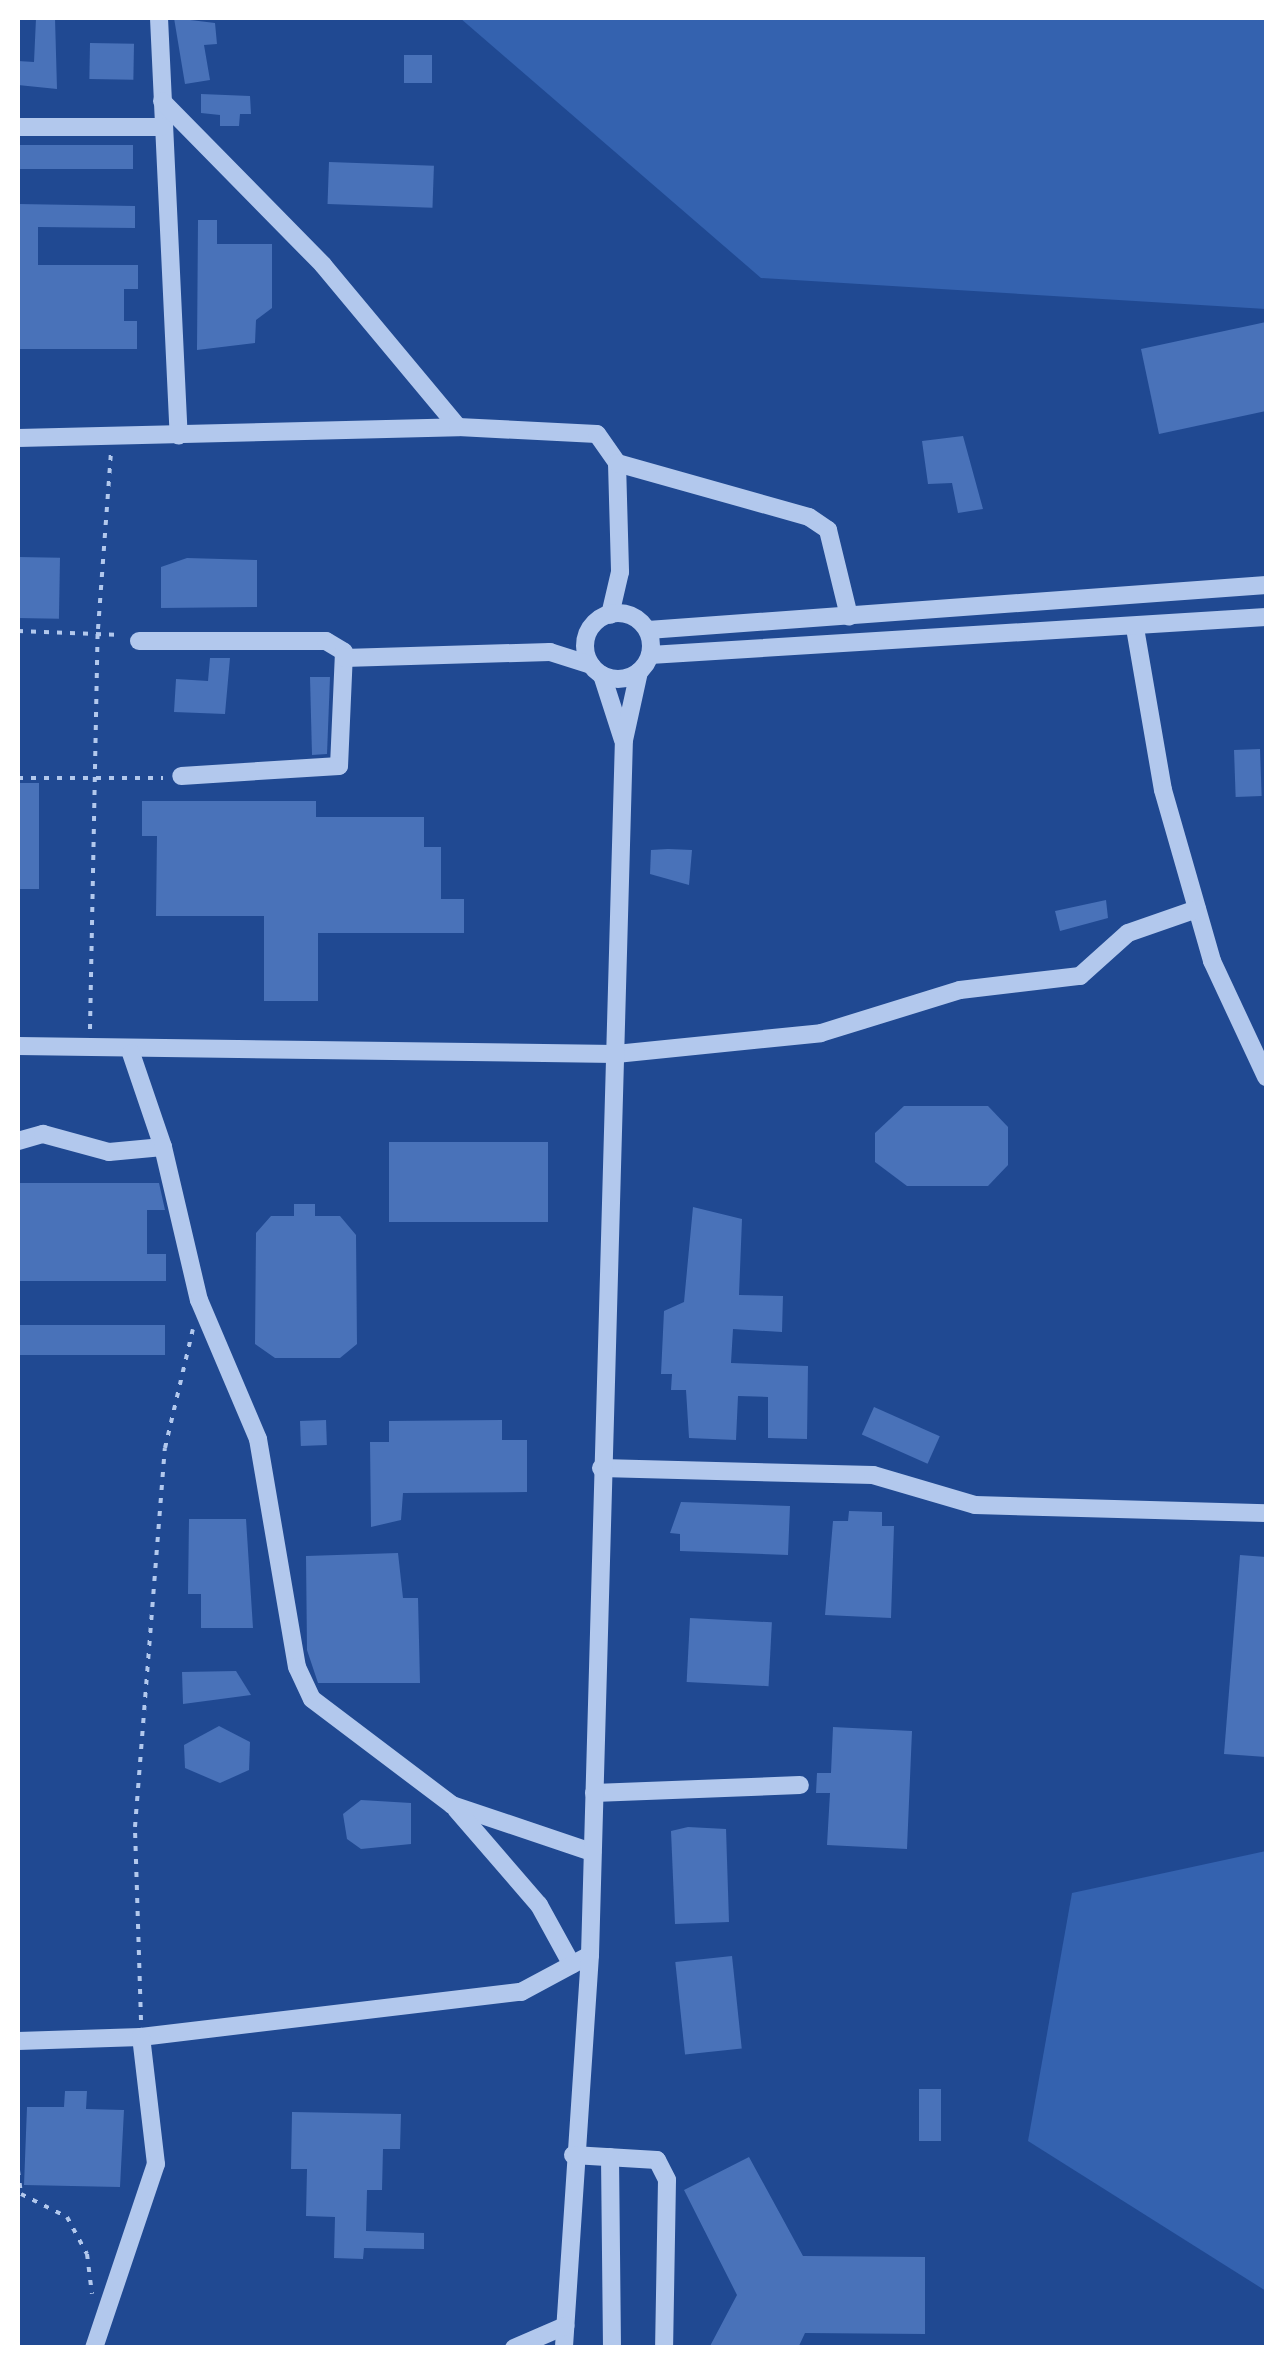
<!DOCTYPE html>
<html>
<head>
<meta charset="utf-8">
<style>
  body { margin:0 }
  #map { position:relative; width:1284px; height:2365px; overflow:hidden; background:#204992; font-family:"DM Sans",sans-serif }
  div>[style] { position:absolute }
  .green>* { inset:0; background:#3462af }
  .building>* { inset:0; background:#4972b9; transform-origin:0 0 }
  .path>* { height:4px; margin-top:-2px; transform-origin:0; background:repeating-linear-gradient(90deg,#b2c8ed 0 5px,transparent 0 13px) }
  .minor>* { height:18px; margin:-9px; padding:0 9px; transform-origin:9px; border-radius:9px; background:#b2c8ed }
  .minor>.ring { margin:-9px; padding:0; box-sizing:content-box; background:none; border:18px solid #b2c8ed; border-radius:50% }
  span { translate:-50% -50%; white-space:nowrap; text-align:center; line-height:1.15; -webkit-text-stroke:9px #204992; paint-order:stroke }
  .frame { position:absolute; inset:0; border:20px solid #fff; pointer-events:none }
</style>
</head>
<body>
<div id="map">
  <div class="green">
    <i style="clip-path:polygon(460px 18px,1266px 18px,1266px 309px,761px 278px)"></i>
    <i style="clip-path:polygon(1266px 1851px,1266px 2291px,1028px 2141px,1072px 1893px)"></i>
  </div>
  <div class="building">
    <i style="clip-path:polygon(36px 18px,55px 18px,57px 89px,18px 85px,18px 61px,34px 62px)"></i>
    <i style="clip-path:polygon(174px 18px,215px 23px,217px 44px,204px 45px,210px 80px,185px 84px)"></i>
    <i style="left:90px;top:43px;width:44px;height:36px;rotate:1deg"></i>
    <i style="left:404px;top:55px;width:28px;height:28px"></i>
    <i style="clip-path:polygon(201px 94px,250px 96px,251px 114px,240px 114px,239px 126px,220px 126px,220px 115px,201px 113px)"></i>
    <i style="left:18px;top:145px;width:115px;height:24px"></i>
    <i style="left:329px;top:162px;width:105px;height:42px;rotate:2deg"></i>
    <i style="clip-path:polygon(18px 204px,135px 206px,135px 228px,38px 227px,38px 265px,138px 265px,138px 289px,124px 289px,124px 321px,137px 321px,137px 349px,18px 349px)"></i>
    <i style="clip-path:polygon(198px 220px,217px 220px,217px 244px,272px 244px,272px 308px,256px 320px,255px 343px,197px 350px)"></i>
    <i style="clip-path:polygon(1266px 322px,1266px 411px,1159px 434px,1141px 349px)"></i>
    <i style="clip-path:polygon(963px 436px,983px 509px,958px 513px,952px 483px,928px 484px,922px 441px)"></i>
    <i style="left:18px;top:557px;width:42px;height:61px;rotate:1deg"></i>
    <i style="clip-path:polygon(187px 558px,257px 560px,257px 607px,161px 608px,161px 567px)"></i>
    <i style="clip-path:polygon(210px 658px,230px 658px,225px 714px,174px 712px,176px 679px,208px 681px)"></i>
    <i style="clip-path:polygon(310px 677px,330px 677px,327px 754px,312px 755px)"></i>
    <i style="left:1260px;top:749px;width:47px;height:26px;rotate:88deg"></i>
    <i style="left:18px;top:783px;width:21px;height:106px"></i>
    <i style="clip-path:polygon(142px 801px,316px 801px,316px 817px,424px 817px,424px 847px,441px 847px,441px 899px,464px 899px,464px 933px,318px 933px,318px 1001px,264px 1001px,264px 916px,156px 916px,157px 836px,142px 836px)"></i>
    <i style="clip-path:polygon(668px 849px,692px 850px,689px 885px,650px 874px,651px 850px)"></i>
    <i style="clip-path:polygon(1106px 900px,1108px 918px,1060px 931px,1055px 911px)"></i>
    <i style="clip-path:polygon(904px 1106px,988px 1106px,1008px 1127px,1008px 1165px,988px 1186px,907px 1186px,875px 1162px,875px 1133px)"></i>
    <i style="left:548px;top:1142px;width:80px;height:159px;rotate:90deg"></i>
    <i style="clip-path:polygon(18px 1183px,159px 1183px,165px 1210px,147px 1210px,147px 1254px,166px 1254px,166px 1281px,18px 1281px)"></i>
    <i style="clip-path:polygon(294px 1204px,315px 1204px,315px 1216px,340px 1216px,356px 1235px,357px 1344px,340px 1358px,275px 1358px,255px 1344px,256px 1233px,271px 1216px,294px 1216px)"></i>
    <i style="clip-path:polygon(693px 1207px,742px 1219px,739px 1295px,783px 1296px,782px 1332px,733px 1329px,731px 1363px,808px 1366px,807px 1439px,768px 1438px,768px 1397px,738px 1396px,736px 1440px,689px 1438px,686px 1390px,671px 1390px,672px 1374px,661px 1374px,664px 1311px,684px 1302px)"></i>
    <i style="left:18px;top:1325px;width:147px;height:30px"></i>
    <i style="left:874px;top:1407px;width:72px;height:30px;rotate:24deg"></i>
    <i style="left:326px;top:1420px;width:25px;height:26px;rotate:88deg"></i>
    <i style="clip-path:polygon(502px 1420px,502px 1440px,527px 1440px,527px 1492px,403px 1493px,401px 1520px,371px 1527px,370px 1442px,389px 1442px,389px 1421px)"></i>
    <i style="clip-path:polygon(681px 1502px,790px 1506px,788px 1555px,680px 1551px,680px 1534px,670px 1533px)"></i>
    <i style="clip-path:polygon(849px 1511px,882px 1512px,882px 1526px,894px 1526px,891px 1618px,825px 1615px,833px 1521px,848px 1521px)"></i>
    <i style="clip-path:polygon(189px 1519px,246px 1519px,253px 1628px,201px 1628px,201px 1594px,188px 1594px)"></i>
    <i style="clip-path:polygon(398px 1553px,403px 1598px,418px 1598px,420px 1683px,318px 1683px,307px 1650px,306px 1556px)"></i>
    <i style="clip-path:polygon(1240px 1555px,1266px 1557px,1266px 1757px,1224px 1754px)"></i>
    <i style="left:690px;top:1618px;width:82px;height:64px;rotate:3deg"></i>
    <i style="clip-path:polygon(236px 1671px,251px 1695px,183px 1704px,182px 1672px)"></i>
    <i style="clip-path:polygon(219px 1726px,250px 1742px,249px 1770px,220px 1783px,185px 1768px,184px 1745px)"></i>
    <i style="clip-path:polygon(833px 1727px,912px 1731px,907px 1849px,827px 1845px,830px 1793px,816px 1793px,817px 1773px,831px 1773px)"></i>
    <i style="clip-path:polygon(361px 1800px,411px 1803px,411px 1844px,361px 1849px,347px 1839px,343px 1814px)"></i>
    <i style="clip-path:polygon(688px 1827px,726px 1829px,729px 1922px,675px 1924px,671px 1831px)"></i>
    <i style="left:732px;top:1956px;width:93px;height:57px;rotate:84deg"></i>
    <i style="left:919px;top:2089px;width:22px;height:52px"></i>
    <i style="clip-path:polygon(65px 2091px,87px 2091px,86px 2109px,124px 2110px,120px 2187px,24px 2185px,27px 2107px,64px 2107px)"></i>
    <i style="clip-path:polygon(292px 2112px,401px 2114px,400px 2149px,383px 2149px,382px 2190px,367px 2190px,366px 2231px,424px 2233px,424px 2249px,364px 2248px,363px 2259px,334px 2258px,335px 2217px,306px 2216px,307px 2169px,291px 2169px)"></i>
    <i style="clip-path:polygon(749px 2157px,803px 2256px,925px 2257px,925px 2334px,805px 2333px,798px 2348px,709px 2348px,737px 2295px,684px 2190px)"></i>
  </div>
  <div class="path">
    <i style="left:18px;top:631px;width:104px;rotate:2.2deg"></i>
    <i style="left:18px;top:778px;width:145px"></i>
    <i style="left:90px;top:1029px;width:400px;rotate:-88.9deg"></i>
    <i style="left:98px;top:629px;width:175px;rotate:-85.8deg"></i>
    <i style="left:141px;top:2020px;width:193px;rotate:-91.8deg"></i>
    <i style="left:135px;top:1827px;width:380px;rotate:-85.5deg"></i>
    <i style="left:165px;top:1448px;width:122px;rotate:-76.8deg"></i>
    <i style="left:18px;top:2170px;width:24px;rotate:83deg"></i>
    <i style="left:21px;top:2194px;width:51px;rotate:26.6deg"></i>
    <i style="left:67px;top:2217px;width:42px;rotate:61.6deg"></i>
    <i style="left:87px;top:2254px;width:40px;rotate:82.9deg"></i>
  </div>
  <div class="minor">
    <i style="left:159px;top:18px;width:418px;rotate:87.3deg"></i>
    <i style="left:162px;top:101px;width:230px;rotate:45.5deg"></i>
    <i style="left:323px;top:265px;width:211px;rotate:50.2deg"></i>
    <i style="left:18px;top:127px;width:144px"></i>
    <i style="left:18px;top:438px;width:440px;rotate:-1.4deg"></i>
    <i style="left:458px;top:427px;width:139px;rotate:2.9deg"></i>
    <i style="left:597px;top:434px;width:35px;rotate:55deg"></i>
    <i style="left:617px;top:463px;width:109px;rotate:88.4deg"></i>
    <i style="left:620px;top:572px;width:44px;rotate:103.1deg"></i>
    <i style="left:617px;top:463px;width:199px;rotate:15.7deg"></i>
    <i style="left:809px;top:517px;width:23px;rotate:34deg"></i>
    <i style="left:828px;top:530px;width:89px;rotate:76.3deg"></i>
    <i class="ring" style="left:585px;top:613px;width:48px;height:48px"></i>
    <i style="left:1135px;top:628px;width:164px;rotate:80.2deg"></i>
    <i style="left:1163px;top:790px;width:178px;rotate:74deg"></i>
    <i style="left:1212px;top:961px;width:128px;rotate:65deg"></i>
    <i style="left:648px;top:630px;width:620px;rotate:-4.16deg"></i>
    <i style="left:139px;top:641px;width:187px"></i>
    <i style="left:326px;top:641px;width:21px;rotate:31deg"></i>
    <i style="left:344px;top:652px;width:114px;rotate:92.5deg"></i>
    <i style="left:339px;top:766px;width:158px;rotate:176.4deg"></i>
    <i style="left:650px;top:655px;width:617px;rotate:-3.53deg"></i>
    <i style="left:344px;top:658px;width:206px;rotate:-1.7deg"></i>
    <i style="left:550px;top:652px;width:43px;rotate:17.6deg"></i>
    <i style="left:602px;top:675px;width:68px;rotate:72.1deg"></i>
    <i style="left:18px;top:1046px;width:598px;rotate:0.77deg"></i>
    <i style="left:616px;top:1054px;width:206px;rotate:-5.8deg"></i>
    <i style="left:821px;top:1033px;width:145px;rotate:-17.2deg"></i>
    <i style="left:960px;top:990px;width:121px;rotate:-6.7deg"></i>
    <i style="left:1080px;top:976px;width:64px;rotate:-41.9deg"></i>
    <i style="left:1128px;top:933px;width:73px;rotate:-19.2deg"></i>
    <i style="left:18px;top:1141px;width:26px;rotate:-16deg"></i>
    <i style="left:43px;top:1134px;width:68px;rotate:15.3deg"></i>
    <i style="left:109px;top:1152px;width:54px;rotate:-5.3deg"></i>
    <i style="left:163px;top:1147px;width:99px;rotate:-108.8deg"></i>
    <i style="left:163px;top:1147px;width:157px;rotate:76.8deg"></i>
    <i style="left:199px;top:1300px;width:151px;rotate:67deg"></i>
    <i style="left:258px;top:1439px;width:231px;rotate:80.3deg"></i>
    <i style="left:297px;top:1667px;width:35px;rotate:65deg"></i>
    <i style="left:312px;top:1699px;width:176px;rotate:37.1deg"></i>
    <i style="left:452px;top:1805px;width:148px;rotate:18.6deg"></i>
    <i style="left:601px;top:1468px;width:272px;rotate:1.5deg"></i>
    <i style="left:873px;top:1475px;width:106px;rotate:16.4deg"></i>
    <i style="left:975px;top:1505px;width:291px;rotate:1.6deg"></i>
    <i style="left:594px;top:1793px;width:206px;rotate:-2.2deg"></i>
    <i style="left:456px;top:1809px;width:127px;rotate:49.2deg"></i>
    <i style="left:539px;top:1905px;width:68px;rotate:61.2deg"></i>
    <i style="left:590px;top:1955px;width:1215px;rotate:-88.4deg"></i>
    <i style="left:624px;top:740px;width:70px;rotate:-77.6deg"></i>
    <i style="left:18px;top:2041px;width:123px;rotate:-1.9deg"></i>
    <i style="left:141px;top:2037px;width:383px;rotate:-6.8deg"></i>
    <i style="left:521px;top:1992px;width:78px;rotate:-28.2deg"></i>
    <i style="left:590px;top:1955px;width:394px;rotate:93.8deg"></i>
    <i style="left:573px;top:2155px;width:84px;rotate:3.4deg"></i>
    <i style="left:657px;top:2160px;width:22px;rotate:63deg"></i>
    <i style="left:667px;top:2180px;width:168px;rotate:91deg"></i>
    <i style="left:610px;top:2157px;width:191px;rotate:89.4deg"></i>
    <i style="left:94px;top:2348px;width:194px;rotate:-71.4deg"></i>
    <i style="left:156px;top:2164px;width:128px;rotate:-96.7deg"></i>
    <i style="left:514px;top:2348px;width:56px;rotate:-23.3deg"></i>
  </div>
  <div class="frame"></div>
</div>
</body>
</html>
